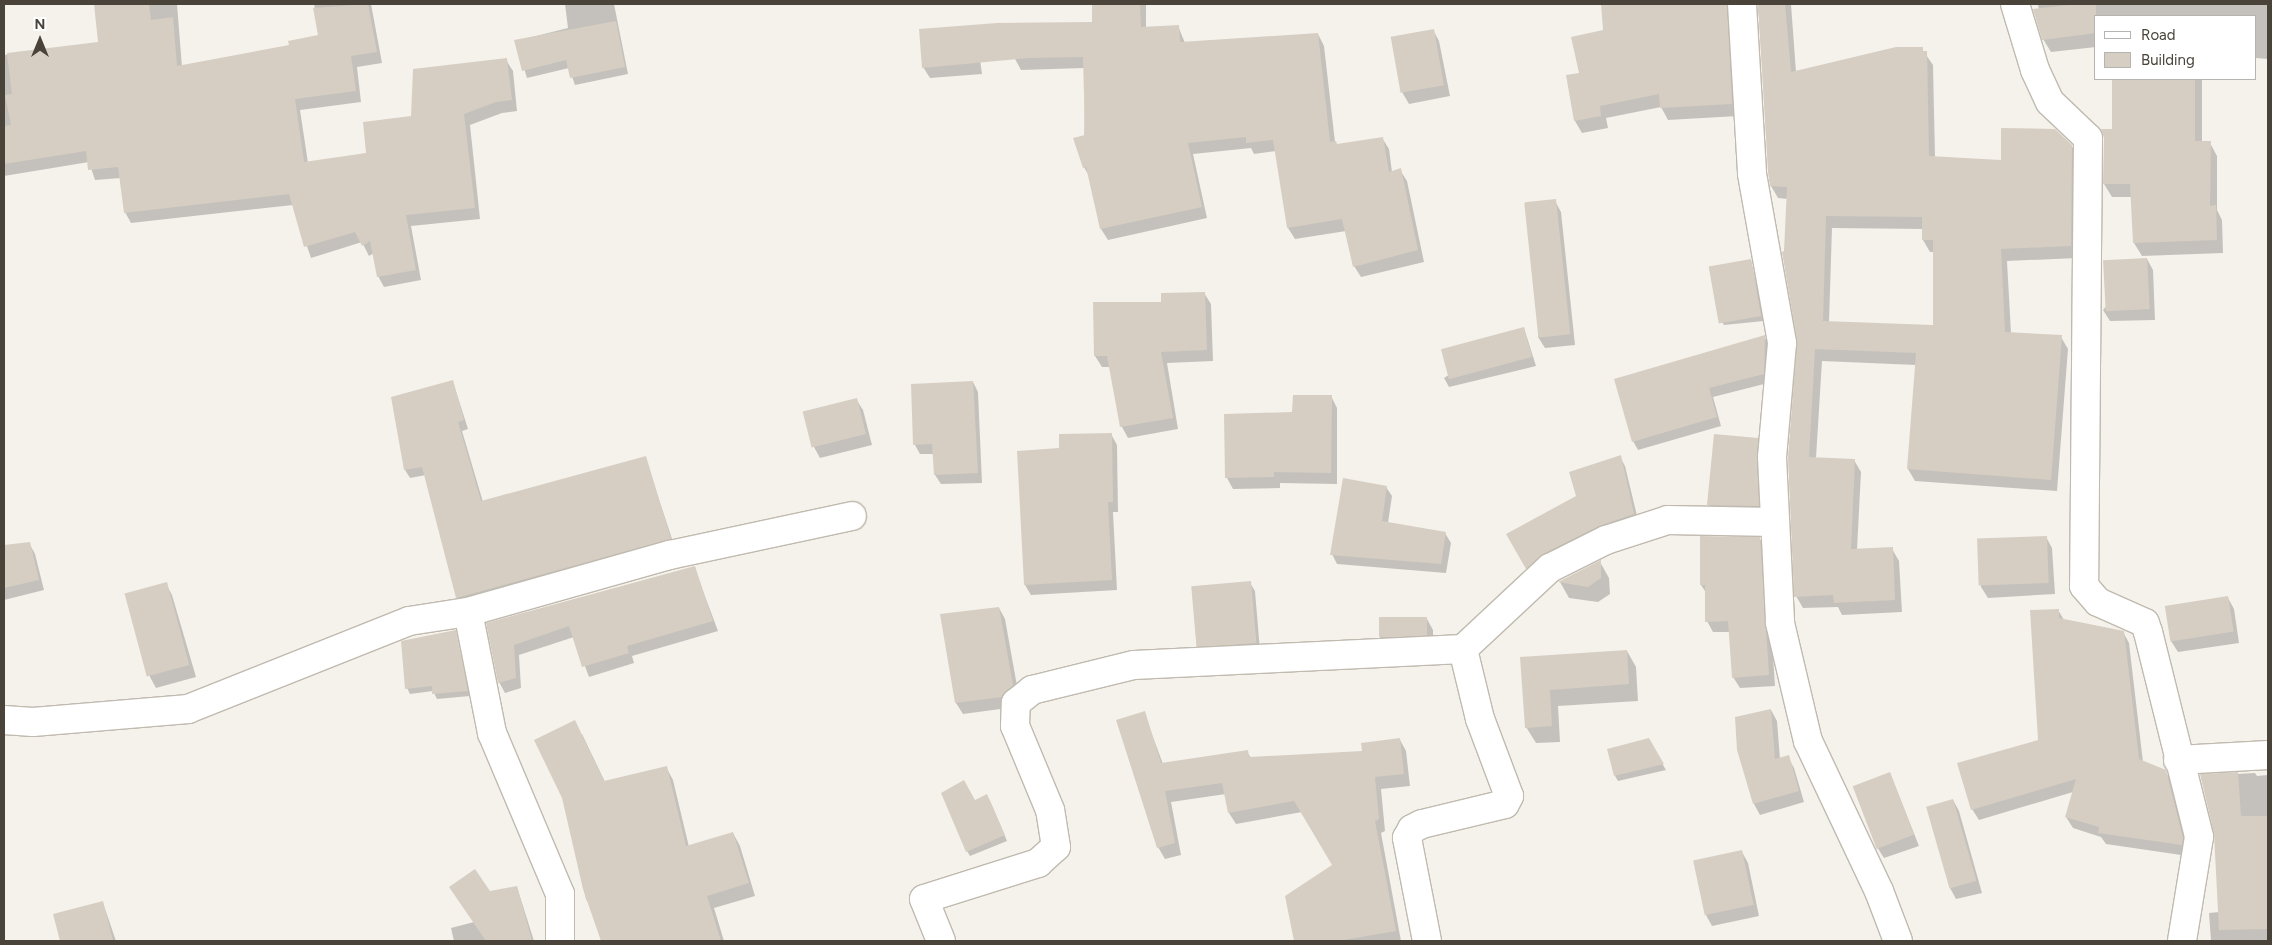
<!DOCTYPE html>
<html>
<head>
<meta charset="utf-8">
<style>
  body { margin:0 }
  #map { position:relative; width:2272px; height:945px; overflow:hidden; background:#f5f2ec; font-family:Figtree,sans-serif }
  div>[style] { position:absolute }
  .shadow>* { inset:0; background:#0003 }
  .building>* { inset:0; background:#d6cec3; transform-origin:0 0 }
  .roads { filter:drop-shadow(1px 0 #c0baaf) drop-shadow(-1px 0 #c0baaf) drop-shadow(0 1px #c0baaf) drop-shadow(0 -1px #c0baaf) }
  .minor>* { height:28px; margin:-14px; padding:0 14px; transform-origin:14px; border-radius:14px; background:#fff }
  span { translate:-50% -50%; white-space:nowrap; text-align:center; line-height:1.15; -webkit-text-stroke:5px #fff; paint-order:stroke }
  .frame { position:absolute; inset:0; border:5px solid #49433a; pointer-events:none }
  .legend { position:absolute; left:2094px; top:15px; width:162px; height:65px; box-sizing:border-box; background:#fff; border:1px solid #b6b4b0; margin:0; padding:6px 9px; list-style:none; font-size:15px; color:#49433a }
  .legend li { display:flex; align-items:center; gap:10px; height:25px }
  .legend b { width:25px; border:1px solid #b6b4b0 }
  .north { position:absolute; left:15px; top:15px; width:50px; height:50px; -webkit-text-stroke:4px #fff; paint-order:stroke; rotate:0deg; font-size:14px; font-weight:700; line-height:20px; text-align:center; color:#49433a }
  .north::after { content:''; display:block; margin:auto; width:18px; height:22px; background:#49433a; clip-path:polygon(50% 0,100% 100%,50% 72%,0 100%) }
</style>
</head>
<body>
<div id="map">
  <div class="shadow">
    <i style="clip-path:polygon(96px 4px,177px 4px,182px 67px,290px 46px,320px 36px,314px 4px,371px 4px,382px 63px,357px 67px,361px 102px,300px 110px,308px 163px,368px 154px,412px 117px,506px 60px,513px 71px,517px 111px,502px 113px,470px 125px,480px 219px,411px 226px,421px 280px,384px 287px,378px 276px,374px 253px,369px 256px,362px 242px,311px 258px,293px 205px,131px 223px,125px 212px,121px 178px,95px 180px,89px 162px,4px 176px,4px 55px,100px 43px)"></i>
    <i style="clip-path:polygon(565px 4px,614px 4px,628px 74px,575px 85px,569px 68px,527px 78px,516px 41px,568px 28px)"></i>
    <i style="clip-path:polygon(1093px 4px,1146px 4px,1146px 28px,1178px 26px,1185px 43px,1318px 34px,1324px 46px,1335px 142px,1337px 146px,1382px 138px,1389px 149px,1392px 172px,1400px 170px,1407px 181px,1424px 262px,1361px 277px,1354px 266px,1346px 231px,1295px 239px,1288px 228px,1276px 151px,1254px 154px,1251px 148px,1193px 154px,1207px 218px,1108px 240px,1101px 229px,1089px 176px,1084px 167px,1085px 68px,1021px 70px,1015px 59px,1093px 23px)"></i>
    <i style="clip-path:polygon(1602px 4px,1740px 4px,1738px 116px,1668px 120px,1661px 107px,1606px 118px,1608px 128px,1582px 133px,1575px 121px,1580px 74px,1604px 31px)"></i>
    <i style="clip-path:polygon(evenodd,1758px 4px,1791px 4px,1796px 72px,1922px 49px,1933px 65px,1935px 157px,2002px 161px,2071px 145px,2079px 158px,2078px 258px,2007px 261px,2011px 333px,2061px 337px,2068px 349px,2057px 491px,1915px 481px,1908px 469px,1916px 365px,1822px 361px,1816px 458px,1854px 460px,1861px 472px,1857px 550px,1892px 549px,1899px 561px,1902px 612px,1842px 615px,1838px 607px,1803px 608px,1796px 596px,1799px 344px,1786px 252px,1788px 199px,1778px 198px,1771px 186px,1758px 4px,1832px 228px,1923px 229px,1923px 240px,1930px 252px,1935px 252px,1934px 326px,1829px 322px,1832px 228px)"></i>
    <i style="clip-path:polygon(2038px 4px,2268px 5px,2268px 59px,2256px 58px,2256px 16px,2096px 16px,2096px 47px,2051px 52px,2043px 39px)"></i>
    <i style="clip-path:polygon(1433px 30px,1439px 41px,1450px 96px,1409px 104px,1402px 92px)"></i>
    <i style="clip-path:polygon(977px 37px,982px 74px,930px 78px,923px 67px)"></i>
    <i style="clip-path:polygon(2113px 79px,2202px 79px,2202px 142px,2210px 143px,2217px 156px,2217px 210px,2222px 220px,2223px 253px,2142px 256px,2134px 243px,2132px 197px,2112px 197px,2104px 184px,2113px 131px)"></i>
    <i style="clip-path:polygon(1555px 201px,1561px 212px,1575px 345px,1545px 348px,1538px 337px)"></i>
    <i style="clip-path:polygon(2147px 259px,2153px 270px,2155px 320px,2110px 321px,2103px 310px)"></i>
    <i style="clip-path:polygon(1751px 260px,1764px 321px,1724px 325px,1721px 320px)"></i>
    <i style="clip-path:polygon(1204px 293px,1211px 304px,1213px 361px,1167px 363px,1178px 429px,1128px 438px,1122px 427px,1111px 367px,1102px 367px,1095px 356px,1163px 303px)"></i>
    <i style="clip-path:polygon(1524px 328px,1536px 366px,1449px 387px,1444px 378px)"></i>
    <i style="clip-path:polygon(1764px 336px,1769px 345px,1768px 383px,1713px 397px,1721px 426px,1638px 450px,1633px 441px)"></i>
    <i style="clip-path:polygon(453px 382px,468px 429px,462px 431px,483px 502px,645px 457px,675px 548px,462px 606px,457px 598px,426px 475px,410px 478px,405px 470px)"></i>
    <i style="clip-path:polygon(973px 382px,978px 392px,982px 483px,941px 484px,935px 475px,934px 454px,920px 454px,915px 445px)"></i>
    <i style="clip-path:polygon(1331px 396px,1337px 408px,1337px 484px,1280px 483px,1280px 488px,1233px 489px,1227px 478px,1225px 416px,1294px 413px)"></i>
    <i style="clip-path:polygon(856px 399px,863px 410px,872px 445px,820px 458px,814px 447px,805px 412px)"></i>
    <i style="clip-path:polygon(1111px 434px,1117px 445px,1118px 512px,1113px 512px,1117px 590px,1031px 595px,1025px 585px,1060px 450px)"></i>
    <i style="clip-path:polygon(1757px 439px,1763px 449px,1764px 515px,1714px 514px,1709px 505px)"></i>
    <i style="clip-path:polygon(1620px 457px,1625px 466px,1639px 524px,1532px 578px,1508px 535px,1578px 496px)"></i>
    <i style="clip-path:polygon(1386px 487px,1392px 496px,1388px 523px,1445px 533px,1451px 543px,1446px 573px,1337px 564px,1332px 554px)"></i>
    <i style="clip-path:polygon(2046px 537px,2052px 548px,2055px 594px,1988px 598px,1981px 587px,1979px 542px)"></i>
    <i style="clip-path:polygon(1760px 539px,1766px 550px,1775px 686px,1740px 688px,1733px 677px,1730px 632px,1713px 632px,1707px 621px,1707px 594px,1701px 585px)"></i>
    <i style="clip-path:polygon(29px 543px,35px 554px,44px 590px,4px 600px,4px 547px)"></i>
    <i style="clip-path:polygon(1600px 562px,1609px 578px,1610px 594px,1598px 602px,1569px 598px,1560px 582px)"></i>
    <i style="clip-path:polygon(694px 567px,718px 631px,632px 656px,634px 663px,589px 677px,574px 637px,519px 655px,521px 688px,505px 693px,499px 682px,488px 624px)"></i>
    <i style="clip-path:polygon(1250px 583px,1255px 591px,1260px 651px,1202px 654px,1197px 646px,1192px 588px)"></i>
    <i style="clip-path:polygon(166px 584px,172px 595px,196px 677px,156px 688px,150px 677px,126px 595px)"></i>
    <i style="clip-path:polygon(2228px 598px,2234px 609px,2239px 643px,2178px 652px,2171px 641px,2166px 608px)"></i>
    <i style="clip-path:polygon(999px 608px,1005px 619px,1019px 697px,1008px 708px,963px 714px,956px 703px,942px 615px)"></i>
    <i style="clip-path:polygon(2058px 610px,2064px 620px,2123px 632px,2129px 643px,2143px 762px,2165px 771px,2172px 782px,2188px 856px,2106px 844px,2101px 837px,2073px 828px,2066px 817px,2073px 792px,1979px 820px,1972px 809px,2039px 741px)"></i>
    <i style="clip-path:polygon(1380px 619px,1427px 619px,1433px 630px,1433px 646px,1387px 648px,1380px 637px)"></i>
    <i style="clip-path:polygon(455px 631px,470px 696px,437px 699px,433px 691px,410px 694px,407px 688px)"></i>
    <i style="clip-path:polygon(1627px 651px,1636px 667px,1638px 701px,1558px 706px,1560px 742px,1536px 743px,1526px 727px,1522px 658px)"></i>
    <i style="clip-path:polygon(1771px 710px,1777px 721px,1780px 759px,1788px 757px,1794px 768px,1804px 802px,1760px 815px,1754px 804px)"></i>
    <i style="clip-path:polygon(1144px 713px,1163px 764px,1247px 752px,1251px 758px,1364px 752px,1400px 740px,1406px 751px,1410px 786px,1381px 789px,1385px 831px,1381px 833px,1401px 941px,1295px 941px,1287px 897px,1333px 865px,1302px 812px,1236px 824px,1229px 813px,1226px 794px,1171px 802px,1181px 855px,1165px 859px,1158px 847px)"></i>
    <i style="clip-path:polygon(582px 734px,605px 782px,666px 767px,673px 780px,689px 847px,733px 833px,740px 846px,755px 896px,714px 908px,724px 941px,608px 941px,599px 910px,594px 912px,586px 899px,563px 797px)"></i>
    <i style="clip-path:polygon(1648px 740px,1666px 770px,1618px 781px,1615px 776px)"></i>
    <i style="clip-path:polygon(1890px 773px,1919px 846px,1884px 858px,1877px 847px)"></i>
    <i style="clip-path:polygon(2255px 773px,2257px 776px,2268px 775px,2268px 941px,2211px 941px,2209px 913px,2219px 912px,2215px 833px,2201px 776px)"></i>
    <i style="clip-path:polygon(1953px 800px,1959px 811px,1982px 893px,1956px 899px,1950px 888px)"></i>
    <i style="clip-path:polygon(990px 801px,1007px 841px,970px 856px,967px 851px,974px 802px)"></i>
    <i style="clip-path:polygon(1742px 852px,1748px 863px,1759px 916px,1712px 926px,1706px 915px)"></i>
    <i style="clip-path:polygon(517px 887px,534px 941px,454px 941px,451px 928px,474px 922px,489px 892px)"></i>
    <i style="clip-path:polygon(103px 903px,116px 941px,61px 941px,54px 915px)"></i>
  </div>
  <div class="building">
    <i style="clip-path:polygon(94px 4px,149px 4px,151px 20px,173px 17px,177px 66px,289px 45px,288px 41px,318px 35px,313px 8px,368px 4px,377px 52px,351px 56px,356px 91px,295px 99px,304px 162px,366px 153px,363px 122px,411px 116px,413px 69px,507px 58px,512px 100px,496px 102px,464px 114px,475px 208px,406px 215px,416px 270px,377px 277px,370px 241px,362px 246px,355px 232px,304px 247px,289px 194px,124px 213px,118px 167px,88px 170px,86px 151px,4px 164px,4px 126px,11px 125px,5px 95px,12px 94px,7px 53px,98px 42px)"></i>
    <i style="clip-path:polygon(1092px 4px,1140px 4px,1141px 27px,1179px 25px,1180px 42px,1318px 33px,1330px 142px,1336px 141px,1337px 144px,1383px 137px,1389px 172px,1401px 168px,1418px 250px,1353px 267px,1342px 219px,1287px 228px,1273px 140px,1246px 143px,1246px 137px,1188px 143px,1202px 207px,1100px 229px,1086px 167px,1083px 168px,1073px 138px,1085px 135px,1083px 57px,1029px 58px,922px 68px,919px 29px,997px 23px,1092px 22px)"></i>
    <i style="clip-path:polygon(1601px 4px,1727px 4px,1732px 104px,1660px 108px,1659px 94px,1600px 106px,1601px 116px,1574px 121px,1566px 75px,1579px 73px,1571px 37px,1603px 30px)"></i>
    <i style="clip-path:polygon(evenodd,1758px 4px,1785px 4px,1791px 72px,1896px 47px,1923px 47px,1923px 51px,1927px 51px,1929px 156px,2001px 160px,2001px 128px,2055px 129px,2072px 145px,2071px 246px,2001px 249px,2005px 332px,2062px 335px,2051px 480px,1907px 469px,1916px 353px,1815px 349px,1809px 457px,1855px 459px,1851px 549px,1893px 547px,1895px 600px,1834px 603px,1833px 595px,1794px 597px,1788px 457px,1797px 341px,1782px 252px,1784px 251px,1787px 187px,1770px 186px,1768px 172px,1758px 4px,1826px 216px,1922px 217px,1922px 240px,1933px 240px,1933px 325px,1823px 321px,1826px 216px)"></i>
    <i style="clip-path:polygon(2077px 4px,2096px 4px,2096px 33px,2042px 40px,2033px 9px)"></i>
    <i style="clip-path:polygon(616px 21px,625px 67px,570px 78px,566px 60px,522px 71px,514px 40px)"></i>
    <i style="left:1434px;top:29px;width:57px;height:44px;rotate:80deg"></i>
    <i style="clip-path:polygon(2112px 79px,2195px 79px,2195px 141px,2211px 141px,2210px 206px,2216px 205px,2217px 240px,2133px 243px,2130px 184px,2103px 184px,2104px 138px,2101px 129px,2112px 129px)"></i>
    <i style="left:1556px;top:199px;width:136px;height:32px;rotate:84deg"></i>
    <i style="left:2147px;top:258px;width:51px;height:44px;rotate:87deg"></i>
    <i style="left:1751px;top:259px;width:58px;height:43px;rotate:80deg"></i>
    <i style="clip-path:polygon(1205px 292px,1207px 350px,1161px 352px,1173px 418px,1120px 427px,1107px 356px,1094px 356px,1093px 302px,1161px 302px,1161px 293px)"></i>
    <i style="left:1524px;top:327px;width:31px;height:86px;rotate:75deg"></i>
    <i style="clip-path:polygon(1765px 335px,1764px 374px,1709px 388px,1717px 417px,1632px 442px,1614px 379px)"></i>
    <i style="clip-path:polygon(453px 380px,464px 420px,458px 422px,481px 501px,646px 456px,671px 539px,456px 598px,422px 467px,404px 470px,391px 397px)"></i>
    <i style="clip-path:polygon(973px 381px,978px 473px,934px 475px,932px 444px,913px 445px,911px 384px)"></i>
    <i style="clip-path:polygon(1293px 395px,1332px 395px,1331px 473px,1274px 472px,1274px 477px,1225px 478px,1224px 414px,1292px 412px)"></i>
    <i style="left:857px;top:398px;width:37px;height:56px;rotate:76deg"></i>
    <i style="clip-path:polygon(1112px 433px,1113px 502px,1108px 502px,1112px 580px,1024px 585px,1017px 451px,1059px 448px,1059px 434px)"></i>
    <i style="clip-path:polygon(1714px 434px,1758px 438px,1759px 506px,1707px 505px)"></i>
    <i style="clip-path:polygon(1621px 455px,1634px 514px,1599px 526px,1543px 554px,1526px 569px,1506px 534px,1576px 496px,1569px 472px)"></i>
    <i style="clip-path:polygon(1343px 478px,1387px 486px,1382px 521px,1446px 532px,1441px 564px,1330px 555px)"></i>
    <i style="clip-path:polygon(1700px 536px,1760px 537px,1769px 675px,1732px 678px,1728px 621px,1705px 622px,1705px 585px,1700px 585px)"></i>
    <i style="left:2047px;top:536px;width:47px;height:70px;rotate:88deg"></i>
    <i style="clip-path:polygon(30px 542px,39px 580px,4px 588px,4px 545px)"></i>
    <i style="clip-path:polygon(1601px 560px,1601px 578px,1588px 587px,1558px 582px)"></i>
    <i style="clip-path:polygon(695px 566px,713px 621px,627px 646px,629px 653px,582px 667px,569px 626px,514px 645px,516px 678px,498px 683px,486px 623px)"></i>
    <i style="left:1251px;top:581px;width:62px;height:60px;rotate:85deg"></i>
    <i style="left:167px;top:582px;width:86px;height:44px;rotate:75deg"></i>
    <i style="left:2228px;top:596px;width:36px;height:64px;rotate:81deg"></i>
    <i style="clip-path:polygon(999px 607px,1013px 685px,1002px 697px,955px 703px,940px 614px)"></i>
    <i style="clip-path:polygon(2059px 609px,2059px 618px,2124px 631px,2139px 759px,2166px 770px,2183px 838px,2182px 845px,2098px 833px,2099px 827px,2065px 817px,2076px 779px,1971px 810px,1957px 763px,2038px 740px,2030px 610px)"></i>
    <i style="left:1379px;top:617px;width:48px;height:20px"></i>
    <i style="clip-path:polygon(456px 630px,468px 691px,432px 694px,432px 686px,405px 689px,401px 641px)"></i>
    <i style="clip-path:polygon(1627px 650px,1629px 684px,1550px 690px,1552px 726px,1525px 728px,1520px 657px)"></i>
    <i style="clip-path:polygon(1771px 709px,1775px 759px,1789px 755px,1799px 791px,1753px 804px,1737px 750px,1735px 717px)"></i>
    <i style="clip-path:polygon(1145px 711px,1161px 763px,1248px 750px,1249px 757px,1362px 751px,1361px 743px,1400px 738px,1404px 774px,1375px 777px,1379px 819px,1375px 821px,1396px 931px,1338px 941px,1294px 941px,1285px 896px,1332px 865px,1294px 801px,1228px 813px,1222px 783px,1165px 791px,1175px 843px,1157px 848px,1116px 720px)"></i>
    <i style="clip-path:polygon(575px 720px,604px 781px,667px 766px,686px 846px,733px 832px,749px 883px,707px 896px,721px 941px,601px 941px,583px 889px,562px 798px,534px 740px)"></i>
    <i style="clip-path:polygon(1649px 738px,1664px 764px,1614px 776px,1607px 749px)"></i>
    <i style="left:1890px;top:772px;width:67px;height:40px;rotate:69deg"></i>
    <i style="clip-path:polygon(2238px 772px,2241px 816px,2268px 816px,2268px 929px,2219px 930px,2214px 834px,2200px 774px)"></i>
    <i style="clip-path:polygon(964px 780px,975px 800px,987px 794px,1005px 835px,966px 852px,941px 793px)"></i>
    <i style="left:1953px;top:799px;width:85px;height:28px;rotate:74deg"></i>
    <i style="left:1742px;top:850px;width:56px;height:50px;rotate:78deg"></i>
    <i style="clip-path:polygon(475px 869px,490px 891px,517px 886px,532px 941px,486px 941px,449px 887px)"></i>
    <i style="clip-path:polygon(103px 901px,113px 941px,60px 941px,53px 914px)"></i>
  </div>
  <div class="roads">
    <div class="minor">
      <i style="left:1742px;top:4px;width:170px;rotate:86.6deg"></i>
      <i style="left:1752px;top:174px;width:172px;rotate:79.9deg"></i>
      <i style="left:1782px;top:343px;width:114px;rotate:95deg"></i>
      <i style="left:1772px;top:457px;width:166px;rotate:87.2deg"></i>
      <i style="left:1780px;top:623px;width:121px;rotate:76.7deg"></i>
      <i style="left:1808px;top:741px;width:166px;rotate:64.7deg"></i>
      <i style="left:1879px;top:891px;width:53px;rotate:69.2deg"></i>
      <i style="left:2015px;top:4px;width:69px;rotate:73.1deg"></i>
      <i style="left:2035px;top:70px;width:35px;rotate:65deg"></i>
      <i style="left:2050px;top:102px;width:52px;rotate:43.5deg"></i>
      <i style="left:2088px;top:138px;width:448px;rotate:90.5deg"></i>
      <i style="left:2084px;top:586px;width:21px;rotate:49deg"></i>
      <i style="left:2098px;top:602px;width:51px;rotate:24.1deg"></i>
      <i style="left:2145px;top:623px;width:9px;rotate:72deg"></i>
      <i style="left:2148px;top:632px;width:211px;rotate:76deg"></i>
      <i style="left:2199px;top:837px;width:105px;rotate:99.3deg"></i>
      <i style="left:4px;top:720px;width:29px;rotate:4deg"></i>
      <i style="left:33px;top:722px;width:156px;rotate:-4.8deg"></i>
      <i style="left:188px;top:709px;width:238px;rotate:-21.7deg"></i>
      <i style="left:409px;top:621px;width:60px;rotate:-8.7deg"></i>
      <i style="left:2178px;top:760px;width:90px;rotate:-3.2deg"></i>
      <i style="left:560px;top:941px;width:47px;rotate:-90deg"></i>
      <i style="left:560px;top:894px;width:175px;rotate:-112.9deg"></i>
      <i style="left:492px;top:733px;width:123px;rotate:-101.2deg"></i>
      <i style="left:468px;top:612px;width:210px;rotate:-15.8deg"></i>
      <i style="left:670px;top:555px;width:186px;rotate:-12.1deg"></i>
      <i style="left:941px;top:941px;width:45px;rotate:-112deg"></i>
      <i style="left:924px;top:899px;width:120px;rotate:-17.5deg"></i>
      <i style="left:1038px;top:863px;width:24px;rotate:-42deg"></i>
      <i style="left:1056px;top:847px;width:37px;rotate:-99deg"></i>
      <i style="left:1050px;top:810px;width:91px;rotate:-112.6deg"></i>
      <i style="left:1015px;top:726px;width:23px;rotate:-88deg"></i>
      <i style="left:1016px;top:703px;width:21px;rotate:-39deg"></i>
      <i style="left:1032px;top:690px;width:105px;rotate:-13.8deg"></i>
      <i style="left:1134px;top:665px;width:329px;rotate:-2.8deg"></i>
      <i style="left:1427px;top:941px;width:105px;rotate:-101deg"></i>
      <i style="left:1407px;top:838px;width:10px;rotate:-61deg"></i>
      <i style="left:1412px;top:829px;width:11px;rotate:-27deg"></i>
      <i style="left:1422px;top:824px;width:85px;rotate:-13.5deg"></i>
      <i style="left:1505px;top:804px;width:9px;rotate:-63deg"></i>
      <i style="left:1509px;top:796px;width:82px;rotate:-110.6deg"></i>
      <i style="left:1480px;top:719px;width:72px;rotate:-103.7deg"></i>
      <i style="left:1463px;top:649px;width:119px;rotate:-43deg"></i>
      <i style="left:1550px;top:568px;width:63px;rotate:-26.6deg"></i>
      <i style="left:1606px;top:540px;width:65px;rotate:-17.9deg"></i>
      <i style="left:1668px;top:520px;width:105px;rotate:1.1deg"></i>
    </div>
  </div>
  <div class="frame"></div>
  <ul class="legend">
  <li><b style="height:6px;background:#fff"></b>Road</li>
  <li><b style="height:14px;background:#d6cec3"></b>Building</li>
  </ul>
  <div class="north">N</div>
</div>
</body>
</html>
